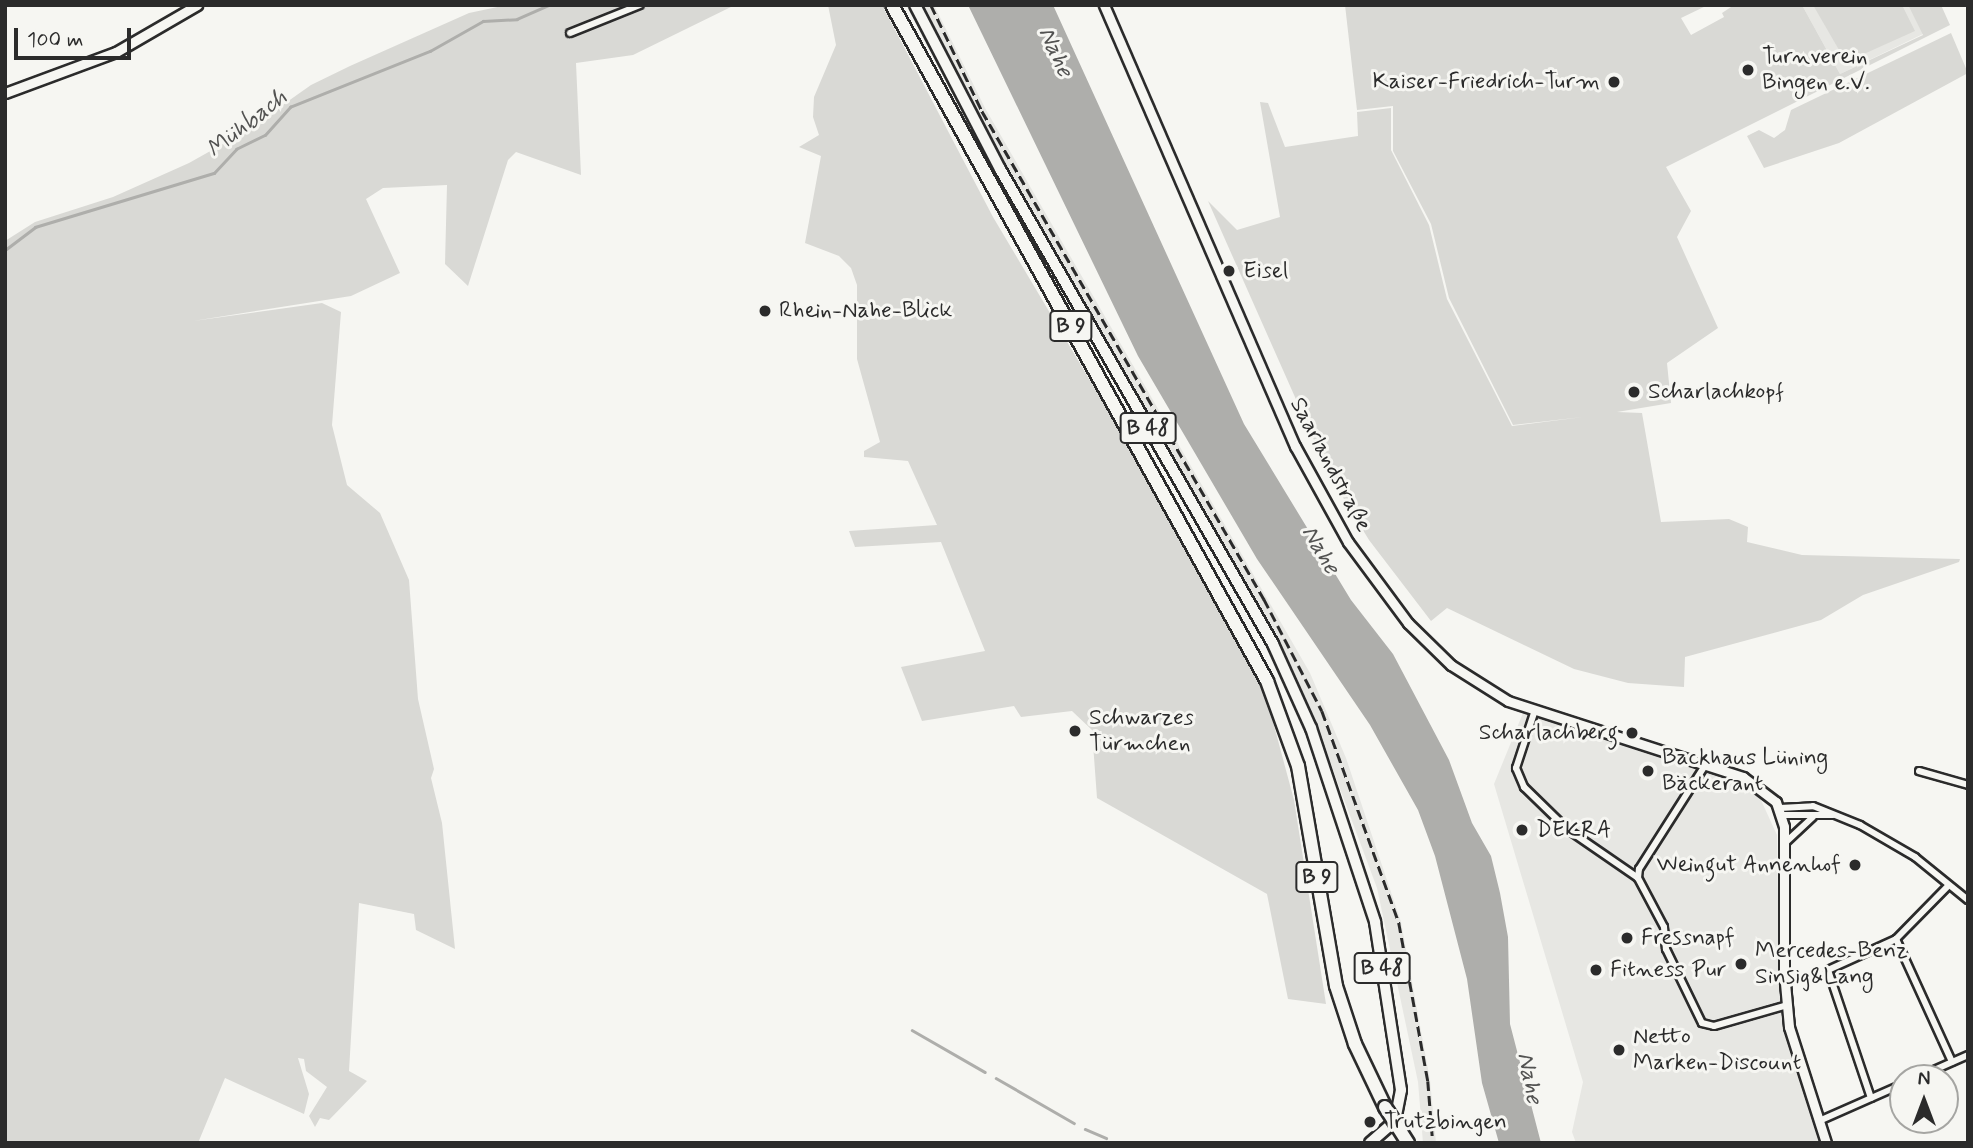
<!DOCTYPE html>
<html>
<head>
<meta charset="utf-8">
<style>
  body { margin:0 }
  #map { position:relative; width:1973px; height:1148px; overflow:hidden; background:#f6f6f2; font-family:Mynerve,sans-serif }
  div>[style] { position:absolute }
  .built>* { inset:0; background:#e7e7e3 }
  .green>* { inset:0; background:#d9d9d5 }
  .water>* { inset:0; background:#aeaeab }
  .stream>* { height:2.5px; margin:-1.25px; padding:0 1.25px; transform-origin:1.25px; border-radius:1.25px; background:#aeaeab }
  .roads { filter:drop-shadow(2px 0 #2b2b2b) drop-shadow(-2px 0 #2b2b2b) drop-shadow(0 2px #2b2b2b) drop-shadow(0 -2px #2b2b2b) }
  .street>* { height:6px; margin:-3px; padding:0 3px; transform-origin:3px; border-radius:3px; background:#f6f6f2 }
  .secondary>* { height:9px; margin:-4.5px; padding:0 4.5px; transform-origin:4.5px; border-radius:4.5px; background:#f6f6f2 }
  .primary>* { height:10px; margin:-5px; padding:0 5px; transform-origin:5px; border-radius:5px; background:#f6f6f2 }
  .highway>* { height:12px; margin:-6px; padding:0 6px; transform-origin:6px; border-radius:6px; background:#f6f6f2 }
  .rail>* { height:2.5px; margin-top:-1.25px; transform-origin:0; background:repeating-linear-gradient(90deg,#2b2b2b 0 10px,transparent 0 15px) }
  .bridges { filter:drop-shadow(2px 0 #2b2b2b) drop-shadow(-2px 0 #2b2b2b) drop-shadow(0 2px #2b2b2b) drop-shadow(0 -2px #2b2b2b) }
  .highway-bridge>* { height:12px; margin:-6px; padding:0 6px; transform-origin:6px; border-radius:6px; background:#f6f6f2 }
  .dots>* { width:19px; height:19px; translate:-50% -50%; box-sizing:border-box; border:4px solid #f6f6f2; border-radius:50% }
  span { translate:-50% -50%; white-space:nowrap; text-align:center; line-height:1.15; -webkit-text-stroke:6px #f6f6f2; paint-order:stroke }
  .shield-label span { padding:2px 5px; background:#f6f6f2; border:2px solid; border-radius:5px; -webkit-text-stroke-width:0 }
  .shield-label { font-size:21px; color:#2b2b2b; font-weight:700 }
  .poi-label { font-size:23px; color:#2b2b2b }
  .left { translate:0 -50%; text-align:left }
  .right { translate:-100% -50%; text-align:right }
  .street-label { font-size:23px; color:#2b2b2b }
  .water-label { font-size:24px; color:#525251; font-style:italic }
  .frame { position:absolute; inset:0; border:7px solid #2b2b2b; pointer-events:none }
  .north { position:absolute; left:1889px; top:1064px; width:70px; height:70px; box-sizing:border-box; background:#f6f6f2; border:2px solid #a5a5a2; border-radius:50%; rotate:0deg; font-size:19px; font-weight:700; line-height:28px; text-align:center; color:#2b2b2b }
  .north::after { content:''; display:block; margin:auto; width:24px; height:32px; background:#2b2b2b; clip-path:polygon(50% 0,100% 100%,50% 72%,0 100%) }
  .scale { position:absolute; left:14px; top:28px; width:117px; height:32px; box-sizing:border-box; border:4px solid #2b2b2b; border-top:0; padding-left:9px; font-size:21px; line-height:24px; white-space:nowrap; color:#2b2b2b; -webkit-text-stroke:5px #f6f6f2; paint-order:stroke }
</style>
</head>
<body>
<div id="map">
  <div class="built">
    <i style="clip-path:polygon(923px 5px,934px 5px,985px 108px,1310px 673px,1346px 758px,1401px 922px,1430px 1080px,1436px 1143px,1423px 1143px,1418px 1082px,1377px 888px,1314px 719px,1271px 629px,1002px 163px)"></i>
    <i style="clip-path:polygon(1802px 5px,1908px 5px,1923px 34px,1840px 74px)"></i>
    <i style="clip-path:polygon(1523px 713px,1731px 781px,1760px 798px,1777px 835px,1779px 971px,1786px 1033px,1819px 1143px,1576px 1143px,1572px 1132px,1583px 1082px,1494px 784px)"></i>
  </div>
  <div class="green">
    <i style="clip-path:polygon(507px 5px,735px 5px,633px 55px,576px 63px,581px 175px,516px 152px,508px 160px,468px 286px,445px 264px,447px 185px,383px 188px,366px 199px,400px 273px,351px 296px,193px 321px,322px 303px,341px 312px,332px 425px,347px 485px,380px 513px,409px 580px,418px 699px,434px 769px,431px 778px,442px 823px,455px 949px,416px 930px,414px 914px,359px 903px,349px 1071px,367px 1081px,329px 1120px,320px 1118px,315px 1127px,309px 1116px,327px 1087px,306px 1071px,304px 1059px,298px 1058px,309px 1094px,304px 1114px,225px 1078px,198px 1143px,5px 1143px,5px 241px,35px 222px,113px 197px,189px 163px,246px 131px,311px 85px,350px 66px,469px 13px)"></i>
    <i style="clip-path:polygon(828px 5px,882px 5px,993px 217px,1142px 468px,1265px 692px,1294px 800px,1326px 1004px,1288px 999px,1267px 894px,1097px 798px,1092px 730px,1072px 711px,1021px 717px,1014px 706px,922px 721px,901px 667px,985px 651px,941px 542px,855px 547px,849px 531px,937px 525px,908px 461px,864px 457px,864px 451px,880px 442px,857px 359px,857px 285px,851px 268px,839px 256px,805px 243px,821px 156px,799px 147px,819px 135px,813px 117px,814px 97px,836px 45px)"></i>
    <i style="clip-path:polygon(1345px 5px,1708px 5px,1681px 18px,1691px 35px,1724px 17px,1722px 13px,1734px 5px,1802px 5px,1840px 74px,1923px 35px,1908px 5px,1941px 5px,1950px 25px,1666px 167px,1691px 211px,1677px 237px,1718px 328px,1667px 363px,1671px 403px,1617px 412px,1642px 413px,1661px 522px,1729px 519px,1748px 527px,1747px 542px,1802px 555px,1960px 559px,1959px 562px,1863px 595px,1821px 620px,1685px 657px,1684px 687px,1628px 683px,1574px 669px,1447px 608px,1431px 621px,1369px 540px,1330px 476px,1208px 201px,1237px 230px,1280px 217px,1260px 102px,1268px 103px,1285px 147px,1358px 136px,1357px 112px,1391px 108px,1391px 150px,1429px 225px,1447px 299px,1512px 426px,1583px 417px,1513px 425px,1449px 298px,1431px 224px,1393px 151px,1393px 106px,1357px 110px)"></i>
    <i style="clip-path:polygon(1813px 5px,1902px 5px,1915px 31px,1846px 62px)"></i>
    <i style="clip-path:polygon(1951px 33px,1968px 73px,1839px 143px,1764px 168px,1747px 136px,1759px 130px,1774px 138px,1785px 130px,1791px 110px)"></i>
  </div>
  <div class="water">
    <i style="clip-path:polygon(968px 5px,1053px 5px,1244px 424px,1351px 600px,1393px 654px,1449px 760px,1472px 823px,1491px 856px,1500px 893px,1508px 937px,1510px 1024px,1541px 1143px,1499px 1143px,1482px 1083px,1467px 979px,1435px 856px,1418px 810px,1370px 725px,1257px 559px,1138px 356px)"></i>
  </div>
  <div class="stream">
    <i style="left:5px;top:250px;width:38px;rotate:-37deg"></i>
    <i style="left:35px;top:227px;width:187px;rotate:-16.8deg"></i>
    <i style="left:214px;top:173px;width:33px;rotate:-47deg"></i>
    <i style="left:236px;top:149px;width:32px;rotate:-26deg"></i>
    <i style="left:265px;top:135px;width:38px;rotate:-48deg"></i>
    <i style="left:290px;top:107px;width:151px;rotate:-21.8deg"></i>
    <i style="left:430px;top:51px;width:61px;rotate:-29.5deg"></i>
    <i style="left:483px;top:21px;width:34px;rotate:-3deg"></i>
    <i style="left:517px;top:19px;width:35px;rotate:-24deg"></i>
    <i style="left:912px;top:1030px;width:84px;rotate:29.9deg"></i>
    <i style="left:996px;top:1078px;width:90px;rotate:30deg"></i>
    <i style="left:1085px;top:1129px;width:23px;rotate:23deg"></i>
    <i style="left:1114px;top:1142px;width:2px;rotate:27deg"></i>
  </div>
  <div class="roads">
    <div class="street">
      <i style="left:570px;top:33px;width:75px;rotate:-21.8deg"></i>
      <i style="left:1534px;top:713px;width:58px;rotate:108.1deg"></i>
      <i style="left:1516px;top:768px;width:21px;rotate:67deg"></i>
      <i style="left:1524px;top:787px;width:60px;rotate:44.3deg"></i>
      <i style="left:1567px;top:829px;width:86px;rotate:34.6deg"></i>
      <i style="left:1919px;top:771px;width:51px;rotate:15.9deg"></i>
      <i style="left:1780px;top:808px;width:33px;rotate:-3deg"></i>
      <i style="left:1813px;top:806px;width:51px;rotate:22deg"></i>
      <i style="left:1860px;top:825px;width:64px;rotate:30.2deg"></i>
      <i style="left:1915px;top:857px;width:68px;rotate:39.1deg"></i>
      <i style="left:1783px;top:815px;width:50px"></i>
      <i style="left:1785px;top:843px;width:38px;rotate:-43deg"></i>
      <i style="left:1638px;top:878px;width:55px;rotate:62deg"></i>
      <i style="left:1664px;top:927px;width:22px;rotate:85deg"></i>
      <i style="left:1666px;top:949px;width:82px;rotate:64.1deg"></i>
      <i style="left:1702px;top:1023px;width:12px;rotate:14deg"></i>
      <i style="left:1714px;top:1026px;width:76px;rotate:-16deg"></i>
      <i style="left:1638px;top:878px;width:9px;rotate:-84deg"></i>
      <i style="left:1639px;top:869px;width:125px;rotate:-57.5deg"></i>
      <i style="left:1896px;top:939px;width:135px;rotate:65.5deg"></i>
      <i style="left:1916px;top:1078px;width:57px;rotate:-23.9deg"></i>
      <i style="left:1871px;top:1098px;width:135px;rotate:-108.6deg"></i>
      <i style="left:1828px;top:970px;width:75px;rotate:-24.5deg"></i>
      <i style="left:1896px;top:939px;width:74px;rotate:-45.5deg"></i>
      <i style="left:1819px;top:1121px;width:92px;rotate:-23.8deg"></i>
    </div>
    <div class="secondary">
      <i style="left:1104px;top:5px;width:481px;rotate:66.6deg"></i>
      <i style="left:1295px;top:446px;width:110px;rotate:61.1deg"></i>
      <i style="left:1348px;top:542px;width:101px;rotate:53.5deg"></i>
      <i style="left:1408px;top:623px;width:60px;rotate:44.3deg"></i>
      <i style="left:1451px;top:665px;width:67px;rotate:32.3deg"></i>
      <i style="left:1508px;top:701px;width:247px;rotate:17.9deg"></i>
      <i style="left:1743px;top:777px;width:41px;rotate:37.1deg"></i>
      <i style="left:1776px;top:802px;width:26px;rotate:72deg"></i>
      <i style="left:1784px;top:827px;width:145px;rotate:90deg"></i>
      <i style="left:1784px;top:972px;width:55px;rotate:84.8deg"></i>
      <i style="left:1789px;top:1027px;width:122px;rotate:72.3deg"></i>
      <i style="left:5px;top:93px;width:118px;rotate:-20.3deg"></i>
      <i style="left:116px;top:52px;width:94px;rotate:-30.1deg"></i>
    </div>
    <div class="primary">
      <i style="left:915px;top:5px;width:185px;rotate:62.6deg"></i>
      <i style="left:1000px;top:169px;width:548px;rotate:60.11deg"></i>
      <i style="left:1273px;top:644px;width:92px;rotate:65.7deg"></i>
      <i style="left:1311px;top:728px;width:204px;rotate:71.7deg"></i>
      <i style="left:1375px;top:922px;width:170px;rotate:81.2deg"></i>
      <i style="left:1401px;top:1090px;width:32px;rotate:101deg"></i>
      <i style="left:1395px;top:1121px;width:33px;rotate:139deg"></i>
    </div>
    <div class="highway">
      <i style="left:892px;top:5px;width:773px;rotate:60.98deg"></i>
      <i style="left:1267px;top:681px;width:90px;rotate:70deg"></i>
      <i style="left:1298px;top:766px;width:223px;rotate:80.2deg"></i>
      <i style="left:1336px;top:986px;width:61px;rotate:71.9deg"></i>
      <i style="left:1355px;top:1044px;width:70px;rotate:64.5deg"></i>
    </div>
  </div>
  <div class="rail">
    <i style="left:931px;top:5px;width:118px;rotate:64.3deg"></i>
    <i style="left:982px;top:111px;width:564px;rotate:59.98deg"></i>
    <i style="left:1264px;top:599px;width:126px;rotate:62.6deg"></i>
    <i style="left:1322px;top:711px;width:226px;rotate:70deg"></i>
    <i style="left:1399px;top:923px;width:161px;rotate:79.6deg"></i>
    <i style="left:1428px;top:1081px;width:62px;rotate:85.4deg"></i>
  </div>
  <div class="bridges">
    <div class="highway-bridge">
      <i style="left:1385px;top:1107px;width:43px;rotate:57.4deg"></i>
    </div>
  </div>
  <div class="dots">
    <i style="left:1748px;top:70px;background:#2b2b2b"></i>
    <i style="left:1614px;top:82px;background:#2b2b2b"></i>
    <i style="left:1229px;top:271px;background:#2b2b2b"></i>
    <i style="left:765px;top:311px;background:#2b2b2b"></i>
    <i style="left:1634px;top:392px;background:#2b2b2b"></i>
    <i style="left:1075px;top:731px;background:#2b2b2b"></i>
    <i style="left:1632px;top:733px;background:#2b2b2b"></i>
    <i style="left:1648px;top:771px;background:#2b2b2b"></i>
    <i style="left:1522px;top:830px;background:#2b2b2b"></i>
    <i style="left:1855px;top:865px;background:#2b2b2b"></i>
    <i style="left:1627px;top:938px;background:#2b2b2b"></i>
    <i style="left:1741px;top:964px;background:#2b2b2b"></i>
    <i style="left:1596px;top:970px;background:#2b2b2b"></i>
    <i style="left:1619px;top:1050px;background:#2b2b2b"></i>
    <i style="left:1370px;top:1122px;background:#2b2b2b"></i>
  </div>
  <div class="shield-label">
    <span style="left:1071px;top:326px">B 9</span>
    <span style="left:1148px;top:428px">B 48</span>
    <span style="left:1317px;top:877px">B 9</span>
    <span style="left:1382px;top:968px">B 48</span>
  </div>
  <div class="poi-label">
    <span class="left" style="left:1762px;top:70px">Turnverein<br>Bingen e.V.</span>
    <span class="right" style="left:1600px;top:82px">Kaiser-Friedrich-Turm</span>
    <span class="left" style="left:1243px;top:271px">Eisel</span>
    <span class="left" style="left:779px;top:311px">Rhein-Nahe-Blick</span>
    <span class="left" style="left:1648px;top:392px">Scharlachkopf</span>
    <span class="left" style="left:1089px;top:731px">Schwarzes<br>Türmchen</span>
    <span class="right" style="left:1618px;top:733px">Scharlachberg</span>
    <span class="left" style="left:1662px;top:771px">Backhaus Lüning<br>Bäckerant</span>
    <span class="left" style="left:1536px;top:830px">DEKRA</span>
    <span class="right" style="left:1841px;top:865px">Weingut Annenhof</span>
    <span class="left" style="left:1641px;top:938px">Fressnapf</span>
    <span class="left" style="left:1755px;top:964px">Mercedes-Benz<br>Sinsig&amp;Lang</span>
    <span class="left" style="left:1610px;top:970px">Fitness Pur</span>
    <span class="left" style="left:1633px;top:1050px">Netto<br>Marken-Discount</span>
    <span class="left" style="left:1384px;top:1122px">Trutzbingen</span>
  </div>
  <div class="street-label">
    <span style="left:1330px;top:465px;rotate:62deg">Saarlandstraße</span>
  </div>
  <div class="water-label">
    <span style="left:1055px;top:52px;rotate:66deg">Nahe</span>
    <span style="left:247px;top:124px;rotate:-38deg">Mühbach</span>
    <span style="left:1320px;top:550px;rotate:60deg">Nahe</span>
    <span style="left:1529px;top:1078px;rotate:79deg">Nahe</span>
  </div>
  <div class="frame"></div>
  <div class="north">N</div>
  <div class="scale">100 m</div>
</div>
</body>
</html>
